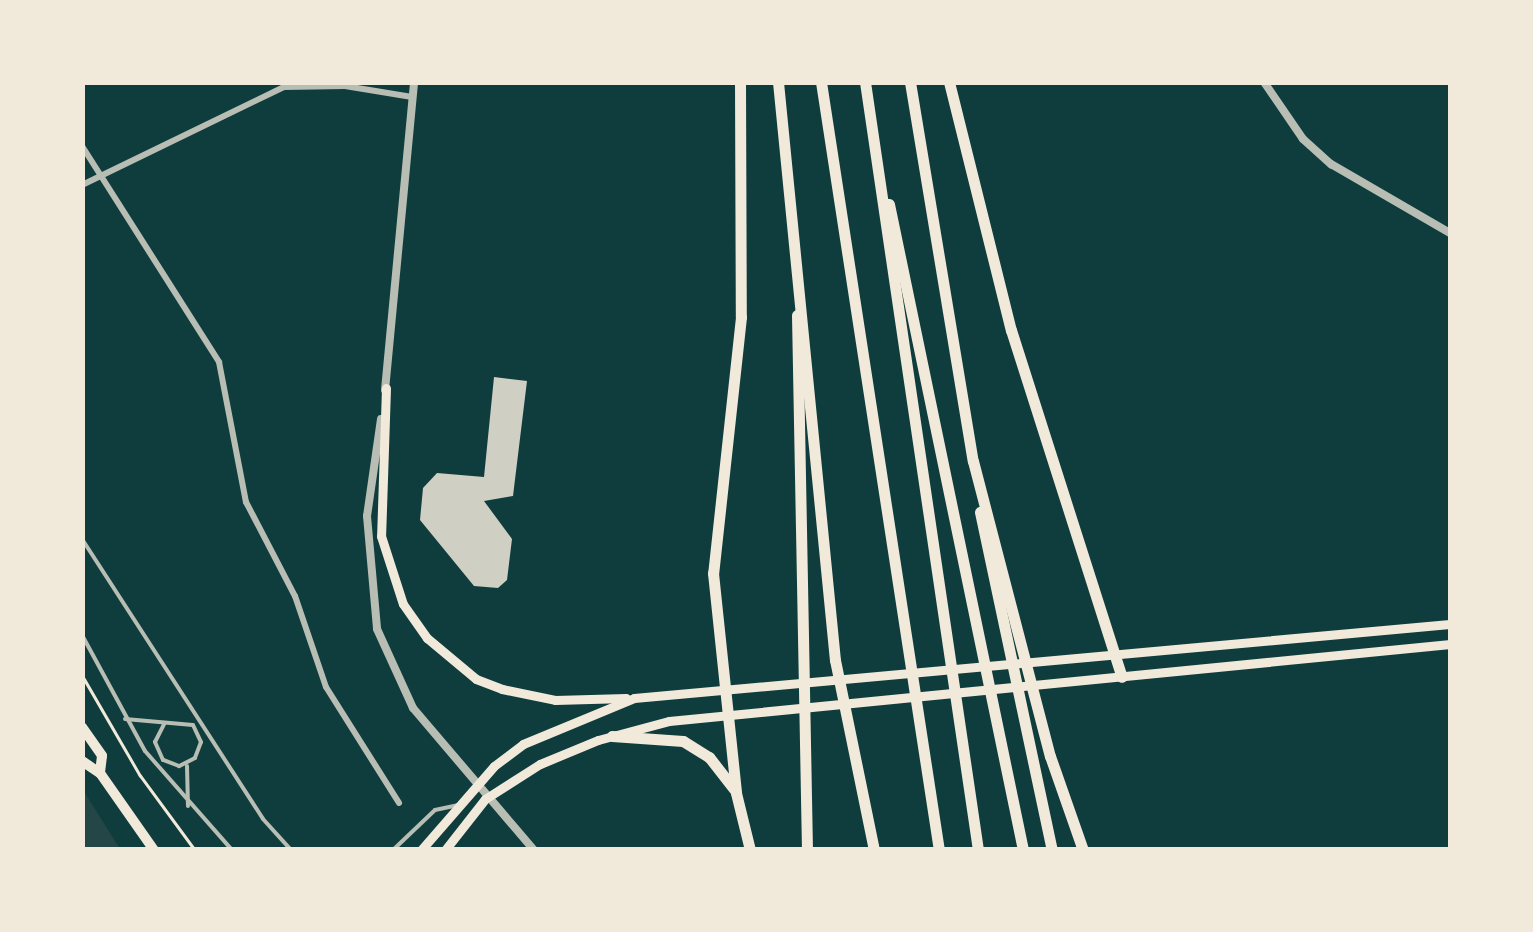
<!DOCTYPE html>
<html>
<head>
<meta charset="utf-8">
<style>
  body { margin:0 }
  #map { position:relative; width:1533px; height:932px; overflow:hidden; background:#0f3d3e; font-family:Lato,sans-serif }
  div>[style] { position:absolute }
  .green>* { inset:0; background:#244646 }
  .building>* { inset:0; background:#cfcfc3 }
  .path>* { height:2.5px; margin:-1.25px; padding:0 1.25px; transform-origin:1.25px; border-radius:1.25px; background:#f1e9da }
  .service>* { height:4px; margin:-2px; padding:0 2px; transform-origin:2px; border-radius:2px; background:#b8beb3 }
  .minor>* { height:6px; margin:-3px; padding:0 3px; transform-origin:3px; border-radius:3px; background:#b8beb3 }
  .tertiary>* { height:8px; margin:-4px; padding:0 4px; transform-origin:4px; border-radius:4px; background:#b8beb3 }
  .secondary>* { height:9px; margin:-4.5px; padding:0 4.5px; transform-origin:4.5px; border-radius:4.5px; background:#f1e9da }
  .primary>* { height:10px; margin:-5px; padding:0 5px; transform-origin:5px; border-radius:5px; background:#f1e9da }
  .motorway>* { height:11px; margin:-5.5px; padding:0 5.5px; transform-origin:5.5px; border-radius:5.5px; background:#f1e9da }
  span { translate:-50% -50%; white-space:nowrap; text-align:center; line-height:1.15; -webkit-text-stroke:10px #f1e9da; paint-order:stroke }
  .frame { position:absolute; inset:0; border:85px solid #f1e9da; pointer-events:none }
</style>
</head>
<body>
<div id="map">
  <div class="green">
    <i style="clip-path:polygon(83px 790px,120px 849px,83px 849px)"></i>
  </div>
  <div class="building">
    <i style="clip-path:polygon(494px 377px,527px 381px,513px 496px,484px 501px,512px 539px,507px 580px,498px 588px,474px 586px,420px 520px,423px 488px,437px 473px,484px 477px)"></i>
  </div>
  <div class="path">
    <i style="left:82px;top:675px;width:116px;rotate:59.9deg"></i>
    <i style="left:140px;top:775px;width:93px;rotate:53.7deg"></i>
  </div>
  <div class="service">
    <i style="left:82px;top:539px;width:333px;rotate:57.1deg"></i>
    <i style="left:263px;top:819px;width:42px;rotate:47.9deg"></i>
    <i style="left:82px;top:635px;width:132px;rotate:61.5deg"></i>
    <i style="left:145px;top:751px;width:132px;rotate:48.7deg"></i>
    <i style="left:125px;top:719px;width:68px;rotate:5deg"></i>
    <i style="left:193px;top:725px;width:19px;rotate:65deg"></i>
    <i style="left:201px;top:742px;width:17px;rotate:111deg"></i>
    <i style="left:195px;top:758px;width:18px;rotate:153deg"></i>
    <i style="left:179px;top:766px;width:17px;rotate:-159deg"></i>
    <i style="left:163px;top:760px;width:20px;rotate:-114deg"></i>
    <i style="left:155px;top:742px;width:20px;rotate:-63deg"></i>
    <i style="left:187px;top:766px;width:40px;rotate:88.6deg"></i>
    <i style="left:393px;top:850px;width:58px;rotate:-43.6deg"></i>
    <i style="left:435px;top:810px;width:24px;rotate:-12deg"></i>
  </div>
  <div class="minor">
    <i style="left:82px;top:146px;width:256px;rotate:57.6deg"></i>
    <i style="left:219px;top:362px;width:143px;rotate:79.1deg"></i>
    <i style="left:246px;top:502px;width:106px;rotate:62.5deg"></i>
    <i style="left:295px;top:596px;width:96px;rotate:71.2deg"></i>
    <i style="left:326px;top:687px;width:137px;rotate:57.8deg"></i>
    <i style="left:82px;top:185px;width:225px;rotate:-25.9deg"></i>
    <i style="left:284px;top:87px;width:61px;rotate:-0.9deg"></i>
    <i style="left:345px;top:86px;width:68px;rotate:9.3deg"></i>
  </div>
  <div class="tertiary">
    <i style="left:1264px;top:82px;width:69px;rotate:55.6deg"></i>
    <i style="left:1303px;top:139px;width:38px;rotate:42deg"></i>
    <i style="left:1331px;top:164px;width:138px;rotate:30.1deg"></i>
    <i style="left:385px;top:390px;width:309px;rotate:-84.6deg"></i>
    <i style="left:381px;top:419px;width:98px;rotate:98.2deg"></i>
    <i style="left:367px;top:516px;width:113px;rotate:84.9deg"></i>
    <i style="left:377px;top:629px;width:87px;rotate:65.5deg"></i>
    <i style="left:413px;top:708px;width:187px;rotate:49.6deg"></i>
  </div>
  <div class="secondary">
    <i style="left:386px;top:388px;width:148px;rotate:91.9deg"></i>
    <i style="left:381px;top:536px;width:71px;rotate:72.1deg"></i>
    <i style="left:403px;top:604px;width:42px;rotate:54.8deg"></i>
    <i style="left:427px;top:638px;width:64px;rotate:39.9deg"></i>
    <i style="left:476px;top:679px;width:28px;rotate:21deg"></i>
    <i style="left:502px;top:689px;width:54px;rotate:11.7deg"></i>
    <i style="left:555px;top:700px;width:71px;rotate:-1.6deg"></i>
    <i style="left:421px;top:850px;width:111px;rotate:-49deg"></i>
    <i style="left:494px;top:766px;width:36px;rotate:-37deg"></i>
    <i style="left:523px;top:744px;width:120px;rotate:-22.5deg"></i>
    <i style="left:634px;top:698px;width:819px;rotate:-5.18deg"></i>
    <i style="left:445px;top:850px;width:65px;rotate:-51.9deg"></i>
    <i style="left:485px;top:799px;width:65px;rotate:-32.5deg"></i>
    <i style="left:540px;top:764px;width:63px;rotate:-22.5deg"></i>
    <i style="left:598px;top:740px;width:73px;rotate:-15deg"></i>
    <i style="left:669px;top:721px;width:785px;rotate:-5.63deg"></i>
  </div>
  <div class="primary">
    <i style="left:82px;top:727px;width:35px;rotate:55deg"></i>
    <i style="left:102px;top:756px;width:17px;rotate:97deg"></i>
    <i style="left:82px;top:761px;width:22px;rotate:34deg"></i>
    <i style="left:100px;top:773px;width:94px;rotate:55deg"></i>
  </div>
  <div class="motorway">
    <i style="left:740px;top:82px;width:235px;rotate:89.8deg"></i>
    <i style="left:741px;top:317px;width:258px;rotate:96.2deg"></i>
    <i style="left:713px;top:573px;width:221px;rotate:84deg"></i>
    <i style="left:736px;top:793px;width:59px;rotate:76.2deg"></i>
    <i style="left:778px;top:82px;width:581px;rotate:84.37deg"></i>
    <i style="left:835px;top:660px;width:194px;rotate:78.4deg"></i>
    <i style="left:821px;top:82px;width:777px;rotate:81.27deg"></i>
    <i style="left:865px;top:82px;width:776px;rotate:81.63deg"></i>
    <i style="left:910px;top:82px;width:384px;rotate:80.6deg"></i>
    <i style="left:973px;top:461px;width:305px;rotate:75.4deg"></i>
    <i style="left:1050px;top:756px;width:100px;rotate:70.7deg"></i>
    <i style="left:949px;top:82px;width:256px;rotate:76deg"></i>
    <i style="left:1011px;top:330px;width:364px;rotate:72.3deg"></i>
    <i style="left:889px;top:204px;width:660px;rotate:78.28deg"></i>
    <i style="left:797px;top:315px;width:535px;rotate:88.93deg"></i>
    <i style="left:980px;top:512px;width:346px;rotate:78deg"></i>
    <i style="left:612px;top:736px;width:71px;rotate:4deg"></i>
    <i style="left:683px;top:741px;width:31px;rotate:32deg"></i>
    <i style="left:709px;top:757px;width:41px;rotate:52deg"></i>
  </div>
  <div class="frame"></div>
</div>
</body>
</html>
